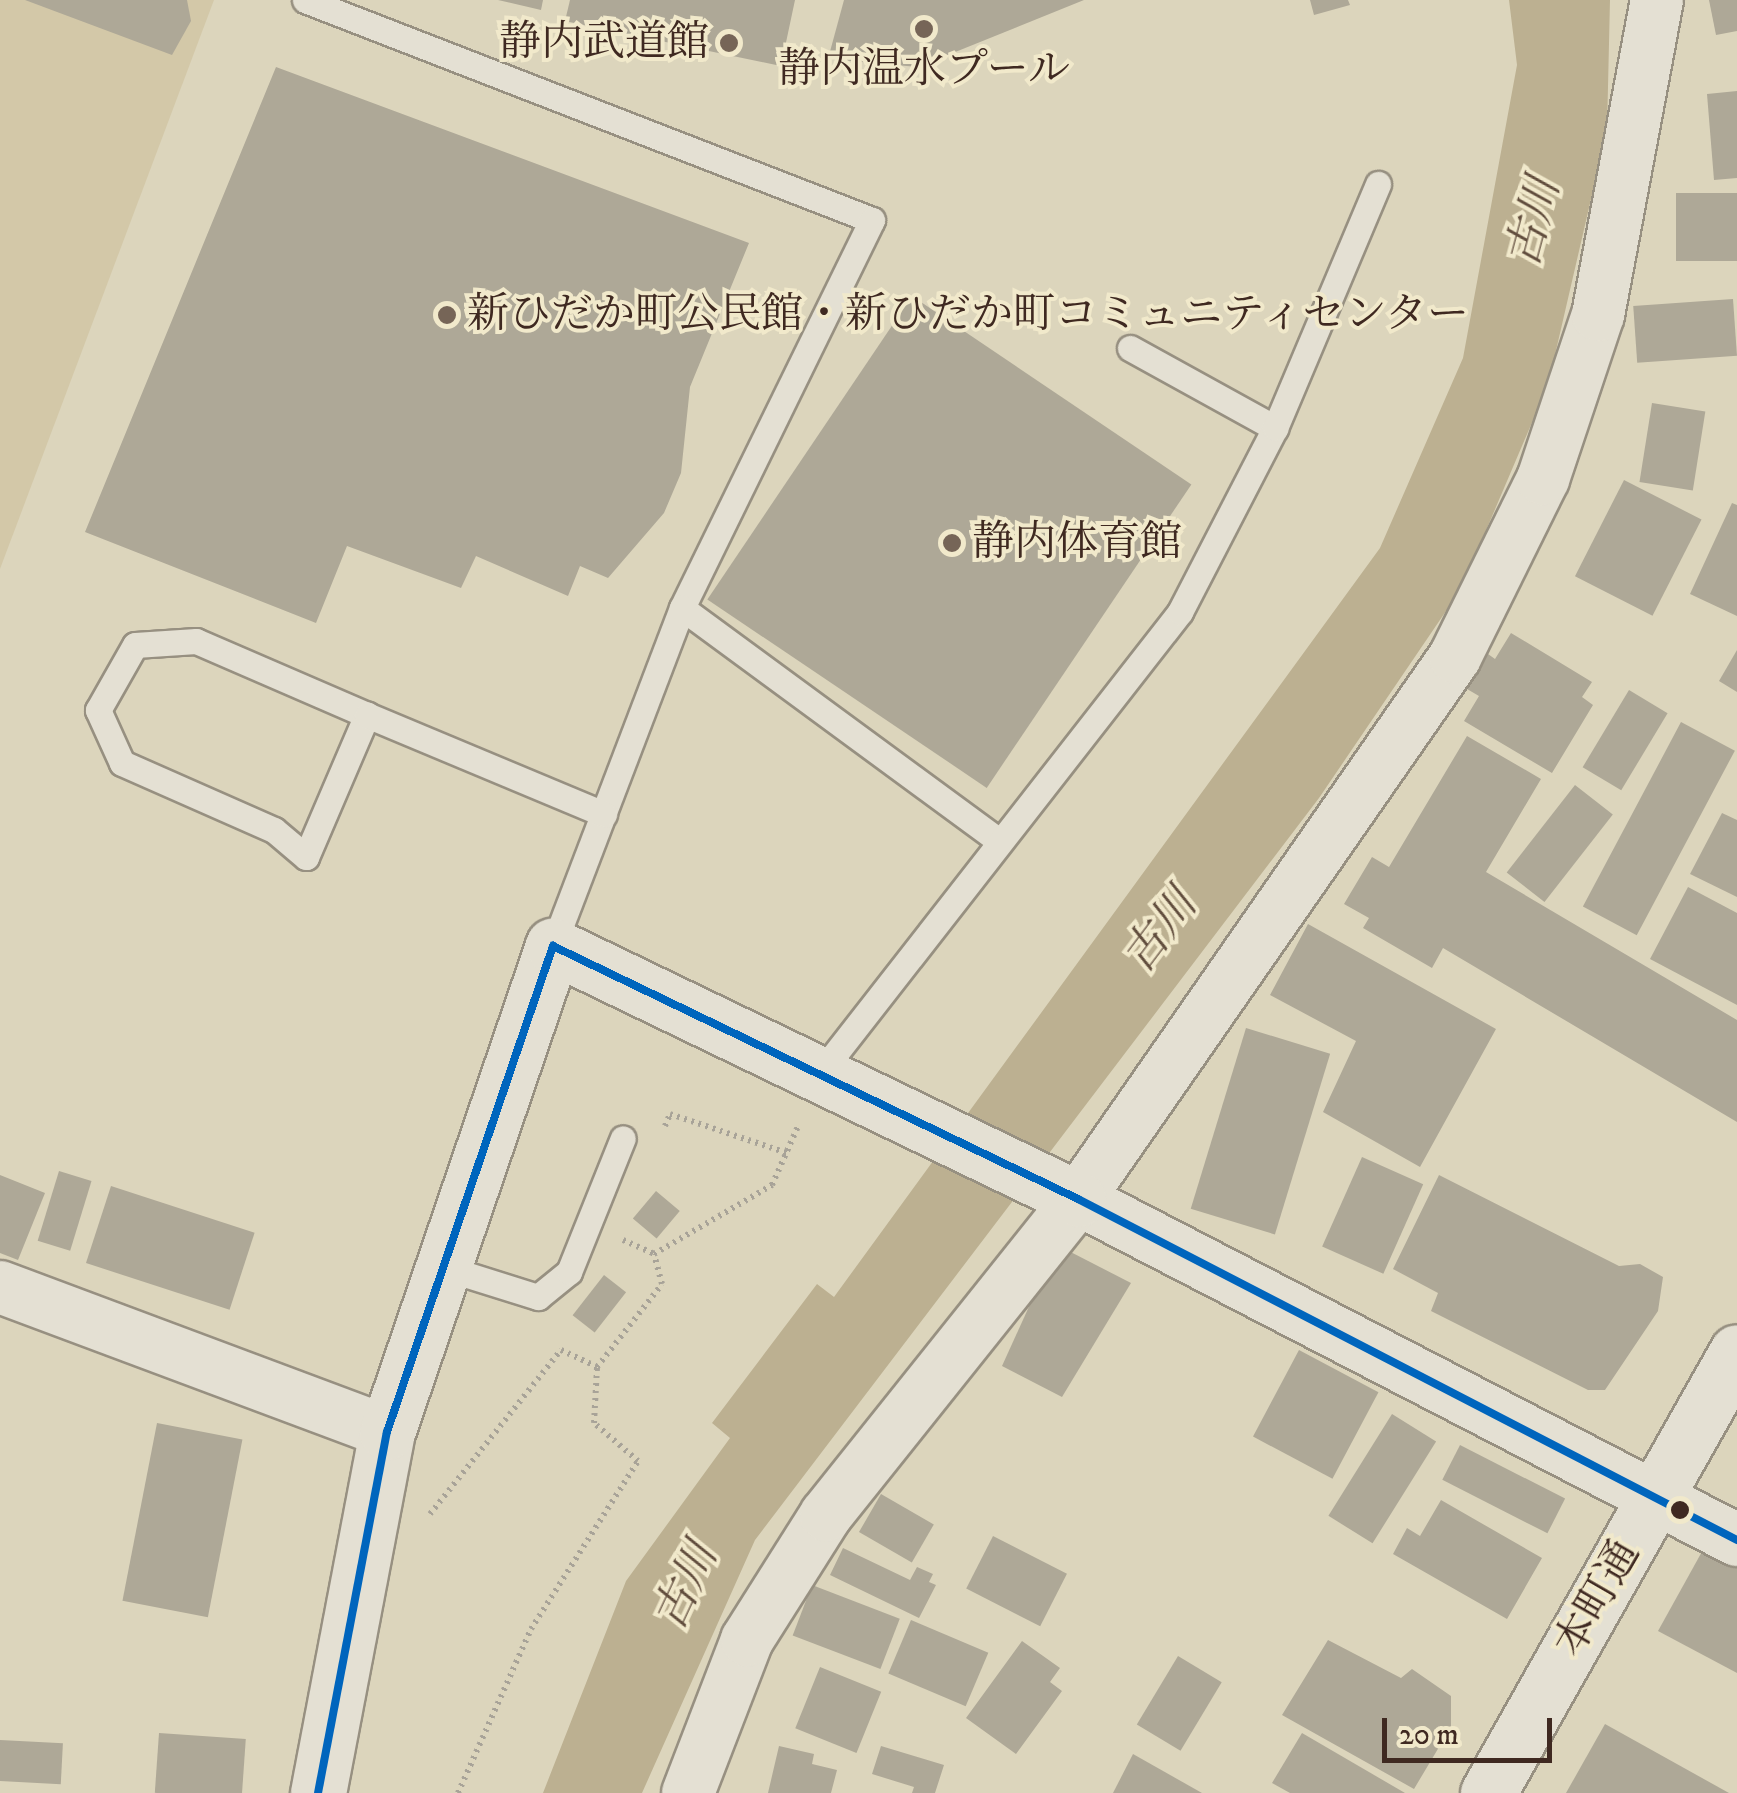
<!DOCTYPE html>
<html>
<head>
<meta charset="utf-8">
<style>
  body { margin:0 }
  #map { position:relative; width:1737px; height:1793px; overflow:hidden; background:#dcd5bc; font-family:"IM FELL DW Pica","Noto Serif JP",serif }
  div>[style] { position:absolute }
  .green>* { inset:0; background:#d3c8a8 }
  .water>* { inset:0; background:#bcb091 }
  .building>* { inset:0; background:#aea897; transform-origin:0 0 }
  .path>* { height:6px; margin-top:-3px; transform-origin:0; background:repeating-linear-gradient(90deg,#a8a398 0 2.5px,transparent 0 7.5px) }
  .roads { filter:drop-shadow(2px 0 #979081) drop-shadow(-2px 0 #979081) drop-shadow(0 2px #979081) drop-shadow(0 -2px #979081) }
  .service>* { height:25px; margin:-12.5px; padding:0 12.5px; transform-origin:12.5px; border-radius:12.5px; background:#e4e0d3 }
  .minor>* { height:52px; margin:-26px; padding:0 26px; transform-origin:26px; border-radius:26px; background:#e4e0d3 }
  .tertiary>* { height:55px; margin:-27.5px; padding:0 27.5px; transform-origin:27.5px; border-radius:27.5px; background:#e4e0d3 }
  .bus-1>* { height:8px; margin:-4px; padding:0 4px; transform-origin:4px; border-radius:4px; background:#0065bd }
  .dots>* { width:28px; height:28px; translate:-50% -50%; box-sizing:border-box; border:5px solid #f1e9cb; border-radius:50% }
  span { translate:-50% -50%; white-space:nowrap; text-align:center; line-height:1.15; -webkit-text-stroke:8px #f1e9cb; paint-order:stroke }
  .poi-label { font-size:42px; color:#3f2921 }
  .right { translate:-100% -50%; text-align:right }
  .left { translate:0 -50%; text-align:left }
  .street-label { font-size:42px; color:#3f2921 }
  .water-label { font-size:45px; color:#614d3d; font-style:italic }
  .scale { position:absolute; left:1382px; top:1718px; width:170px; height:45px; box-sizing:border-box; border:5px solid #3f2921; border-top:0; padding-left:12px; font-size:30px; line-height:35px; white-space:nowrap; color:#3f2921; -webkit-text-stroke:8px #f1e9cb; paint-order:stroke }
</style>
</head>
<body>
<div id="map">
  <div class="green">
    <i style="clip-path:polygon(0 0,214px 0,0 569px)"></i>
  </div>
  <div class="water">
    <i style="clip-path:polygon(1509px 0,1610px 0,1607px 130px,1548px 385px,1461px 589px,1319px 798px,755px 1540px,642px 1793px,543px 1793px,626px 1581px,730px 1438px,712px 1423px,817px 1284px,834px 1297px,1380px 548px,1463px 358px,1517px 65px)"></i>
  </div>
  <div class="building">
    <i style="clip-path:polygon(25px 0,187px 0,191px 21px,172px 55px)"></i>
    <i style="clip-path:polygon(498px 0,543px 0,541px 10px)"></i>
    <i style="clip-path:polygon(570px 0,795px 0,781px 66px,565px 21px)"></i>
    <i style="clip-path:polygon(844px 0,1084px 0,918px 67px,828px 59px)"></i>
    <i style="clip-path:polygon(1310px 0,1348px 0,1350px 5px,1314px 15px)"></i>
    <i style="clip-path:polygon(1709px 0,1737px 0,1737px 31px,1716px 35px)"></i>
    <i style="clip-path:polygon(276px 67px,749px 243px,690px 387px,681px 473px,664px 513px,608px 578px,580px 566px,568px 596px,476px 556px,461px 588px,347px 546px,316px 623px,85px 532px)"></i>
    <i style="clip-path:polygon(1737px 91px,1737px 178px,1714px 180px,1707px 94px)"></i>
    <i style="left:1737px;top:193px;width:68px;height:61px;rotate:90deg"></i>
    <i style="left:912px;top:296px;width:337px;height:366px;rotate:34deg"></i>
    <i style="left:1733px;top:299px;width:57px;height:100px;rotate:86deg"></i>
    <i style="left:1652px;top:403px;width:54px;height:80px;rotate:9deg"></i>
    <i style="left:1624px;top:480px;width:87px;height:108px;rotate:27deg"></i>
    <i style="clip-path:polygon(1732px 503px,1737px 505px,1737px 616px,1690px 594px)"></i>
    <i style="clip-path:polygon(1511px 633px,1592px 682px,1582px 697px,1593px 705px,1552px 773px,1464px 721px,1479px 696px,1467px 689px,1488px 654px,1495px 659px)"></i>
    <i style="clip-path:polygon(1737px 650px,1737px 692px,1719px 681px)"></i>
    <i style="left:1629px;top:690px;width:45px;height:90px;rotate:31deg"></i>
    <i style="left:1681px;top:722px;width:61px;height:209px;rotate:28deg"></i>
    <i style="clip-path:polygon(1467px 736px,1541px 779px,1486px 872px,1737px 1020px,1737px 1122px,1443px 948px,1432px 968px,1363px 928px,1369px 918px,1344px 904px,1372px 857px,1389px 867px)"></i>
    <i style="left:1575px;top:785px;width:48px;height:111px;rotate:38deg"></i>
    <i style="clip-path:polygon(1722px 813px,1737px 820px,1737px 897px,1690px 874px)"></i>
    <i style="clip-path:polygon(1688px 887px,1737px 913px,1737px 1005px,1650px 959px)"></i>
    <i style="clip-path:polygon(1308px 924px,1496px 1029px,1420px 1167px,1323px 1112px,1356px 1041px,1270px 995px)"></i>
    <i style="left:1246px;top:1028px;width:88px;height:189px;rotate:17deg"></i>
    <i style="left:1362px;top:1157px;width:67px;height:98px;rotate:24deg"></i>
    <i style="left:59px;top:1171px;width:34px;height:73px;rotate:17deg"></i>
    <i style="clip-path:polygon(0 1175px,45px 1193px,18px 1260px,0 1253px)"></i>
    <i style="clip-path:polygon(1439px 1175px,1619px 1266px,1640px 1264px,1663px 1277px,1658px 1311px,1605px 1390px,1588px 1390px,1431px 1311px,1438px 1293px,1393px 1269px)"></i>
    <i style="left:111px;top:1186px;width:151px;height:81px;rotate:18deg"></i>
    <i style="left:656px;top:1191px;width:31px;height:36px;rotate:40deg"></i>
    <i style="clip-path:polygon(1057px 1245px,1131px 1283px,1062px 1397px,1002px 1366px)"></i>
    <i style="left:604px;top:1275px;width:28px;height:51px;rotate:38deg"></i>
    <i style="left:1299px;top:1350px;width:90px;height:98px;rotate:28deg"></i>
    <i style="left:1392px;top:1414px;width:52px;height:120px;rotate:32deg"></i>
    <i style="left:157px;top:1423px;width:87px;height:181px;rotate:11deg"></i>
    <i style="left:1460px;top:1445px;width:118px;height:39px;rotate:27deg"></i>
    <i style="left:881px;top:1494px;width:61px;height:44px;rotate:30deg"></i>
    <i style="clip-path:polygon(1441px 1500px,1542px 1558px,1507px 1619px,1393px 1554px,1407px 1528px,1420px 1536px)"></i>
    <i style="left:993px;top:1536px;width:83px;height:59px;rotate:27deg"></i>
    <i style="clip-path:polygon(843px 1548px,910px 1580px,917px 1567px,933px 1574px,929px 1582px,936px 1585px,919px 1618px,830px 1575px)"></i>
    <i style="clip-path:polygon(1704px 1548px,1737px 1568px,1737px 1673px,1658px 1631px)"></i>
    <i style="left:812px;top:1585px;width:94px;height:54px;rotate:21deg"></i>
    <i style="left:911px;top:1620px;width:84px;height:58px;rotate:23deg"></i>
    <i style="clip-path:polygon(1328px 1640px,1401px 1678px,1412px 1669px,1451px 1696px,1451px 1727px,1414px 1789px,1282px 1715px)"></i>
    <i style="clip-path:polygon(1022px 1641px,1060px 1668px,1050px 1682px,1062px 1691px,1016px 1754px,966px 1718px)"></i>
    <i style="left:1178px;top:1656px;width:51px;height:80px;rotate:31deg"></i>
    <i style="left:820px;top:1667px;width:66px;height:66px;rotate:22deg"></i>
    <i style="clip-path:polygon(1605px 1724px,1729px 1793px,1566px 1793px)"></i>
    <i style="left:159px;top:1733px;width:87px;height:60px;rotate:4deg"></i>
    <i style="clip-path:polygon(1302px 1733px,1405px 1793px,1290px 1793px,1272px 1783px)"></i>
    <i style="left:0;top:1740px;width:63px;height:41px;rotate:3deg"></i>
    <i style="clip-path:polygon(779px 1746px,814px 1754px,812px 1764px,837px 1770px,831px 1793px,768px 1793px)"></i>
    <i style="clip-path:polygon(881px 1746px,944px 1765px,935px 1793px,912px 1793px,914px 1787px,872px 1774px)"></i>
    <i style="clip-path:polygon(1133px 1754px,1202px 1793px,1113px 1793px)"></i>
  </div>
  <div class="path">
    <i style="left:665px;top:1126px;width:13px;rotate:-67deg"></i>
    <i style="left:670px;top:1114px;width:123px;rotate:18.4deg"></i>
    <i style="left:623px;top:1240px;width:34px;rotate:24deg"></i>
    <i style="left:430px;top:1514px;width:210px;rotate:-51.4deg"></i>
    <i style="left:561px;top:1350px;width:40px;rotate:25deg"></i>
    <i style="left:458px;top:1793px;width:180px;rotate:-66deg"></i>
    <i style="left:531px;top:1629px;width:199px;rotate:-57.5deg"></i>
    <i style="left:638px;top:1461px;width:58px;rotate:-139.2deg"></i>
    <i style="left:594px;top:1423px;width:56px;rotate:-86.9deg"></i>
    <i style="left:597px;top:1367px;width:105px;rotate:-51.9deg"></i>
    <i style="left:662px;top:1284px;width:31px;rotate:-105deg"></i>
    <i style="left:654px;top:1254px;width:137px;rotate:-30.3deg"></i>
    <i style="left:772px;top:1185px;width:67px;rotate:-66.1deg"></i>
  </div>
  <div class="roads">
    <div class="service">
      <i style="left:305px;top:0;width:608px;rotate:21.21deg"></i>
      <i style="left:872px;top:220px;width:432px;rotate:116.1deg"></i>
      <i style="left:682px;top:608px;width:362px;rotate:110.9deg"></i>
      <i style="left:1130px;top:348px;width:166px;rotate:28.9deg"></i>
      <i style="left:682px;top:608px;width:392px;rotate:36.3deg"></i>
      <i style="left:367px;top:715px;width:186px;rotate:-156.6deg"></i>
      <i style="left:196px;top:641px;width:61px;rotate:176.2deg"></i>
      <i style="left:135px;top:645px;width:75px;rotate:119.6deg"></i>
      <i style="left:98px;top:710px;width:58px;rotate:65.6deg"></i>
      <i style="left:122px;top:763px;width:166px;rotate:23.8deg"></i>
      <i style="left:274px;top:830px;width:42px;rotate:40.2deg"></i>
      <i style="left:306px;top:857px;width:155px;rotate:-66.8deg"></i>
      <i style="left:367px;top:715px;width:257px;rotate:22.7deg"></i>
      <i style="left:821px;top:1072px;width:584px;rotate:-52.03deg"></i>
      <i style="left:1180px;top:612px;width:207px;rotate:-62.7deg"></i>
      <i style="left:1275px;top:428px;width:265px;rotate:-67.1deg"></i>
      <i style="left:439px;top:1266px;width:104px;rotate:17.4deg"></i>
      <i style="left:538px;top:1297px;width:40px;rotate:-39deg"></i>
      <i style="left:569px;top:1272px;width:144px;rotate:-68.1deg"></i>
    </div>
    <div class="minor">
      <i style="left:1078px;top:1199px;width:742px;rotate:27.36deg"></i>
      <i style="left:0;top:1287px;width:413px;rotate:20.5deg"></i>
      <i style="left:688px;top:1793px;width:164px;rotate:-68.9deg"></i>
      <i style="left:747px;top:1640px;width:148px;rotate:-57.7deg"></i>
      <i style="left:826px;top:1515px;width:404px;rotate:-51.4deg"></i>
      <i style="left:1078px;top:1199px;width:660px;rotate:-55.18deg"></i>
      <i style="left:1455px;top:657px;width:199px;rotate:-63.7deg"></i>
      <i style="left:1543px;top:479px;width:173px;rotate:-71.5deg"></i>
      <i style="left:1598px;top:315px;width:320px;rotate:-79.4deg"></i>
    </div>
    <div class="tertiary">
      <i style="left:318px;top:1793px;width:368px;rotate:-79.2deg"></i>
      <i style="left:387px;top:1432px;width:514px;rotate:-71.14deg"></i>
      <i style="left:553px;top:946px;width:583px;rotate:25.73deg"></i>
      <i style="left:1488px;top:1793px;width:506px;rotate:-60.55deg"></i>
    </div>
  </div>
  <div class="bus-1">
    <i style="left:318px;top:1793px;width:368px;rotate:-79.2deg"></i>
    <i style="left:387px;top:1432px;width:514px;rotate:-71.14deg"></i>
    <i style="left:553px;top:946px;width:583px;rotate:25.73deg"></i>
    <i style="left:1078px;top:1199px;width:742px;rotate:27.36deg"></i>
  </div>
  <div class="dots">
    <i style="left:924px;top:29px;background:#766557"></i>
    <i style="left:729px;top:43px;background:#766557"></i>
    <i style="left:447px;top:315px;background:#766557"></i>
    <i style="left:952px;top:543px;background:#766557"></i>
    <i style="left:1680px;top:1510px;background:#3f2921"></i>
  </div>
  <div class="poi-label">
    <span class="right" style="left:709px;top:43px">静内武道館</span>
    <span style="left:924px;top:70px">静内温水プール</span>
    <span class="left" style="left:467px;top:315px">新ひだか町公民館・新ひだか町コミュニティセンター</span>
    <span class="left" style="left:972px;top:543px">静内体育館</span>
  </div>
  <div class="street-label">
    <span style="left:1598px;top:1599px;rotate:-60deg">本町通</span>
  </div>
  <div class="water-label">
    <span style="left:1535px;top:223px;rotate:-75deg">古川</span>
    <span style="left:1161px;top:932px;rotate:-53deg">古川</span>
    <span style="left:687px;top:1587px;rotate:-65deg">古川</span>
  </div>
  <div class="scale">20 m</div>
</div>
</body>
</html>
